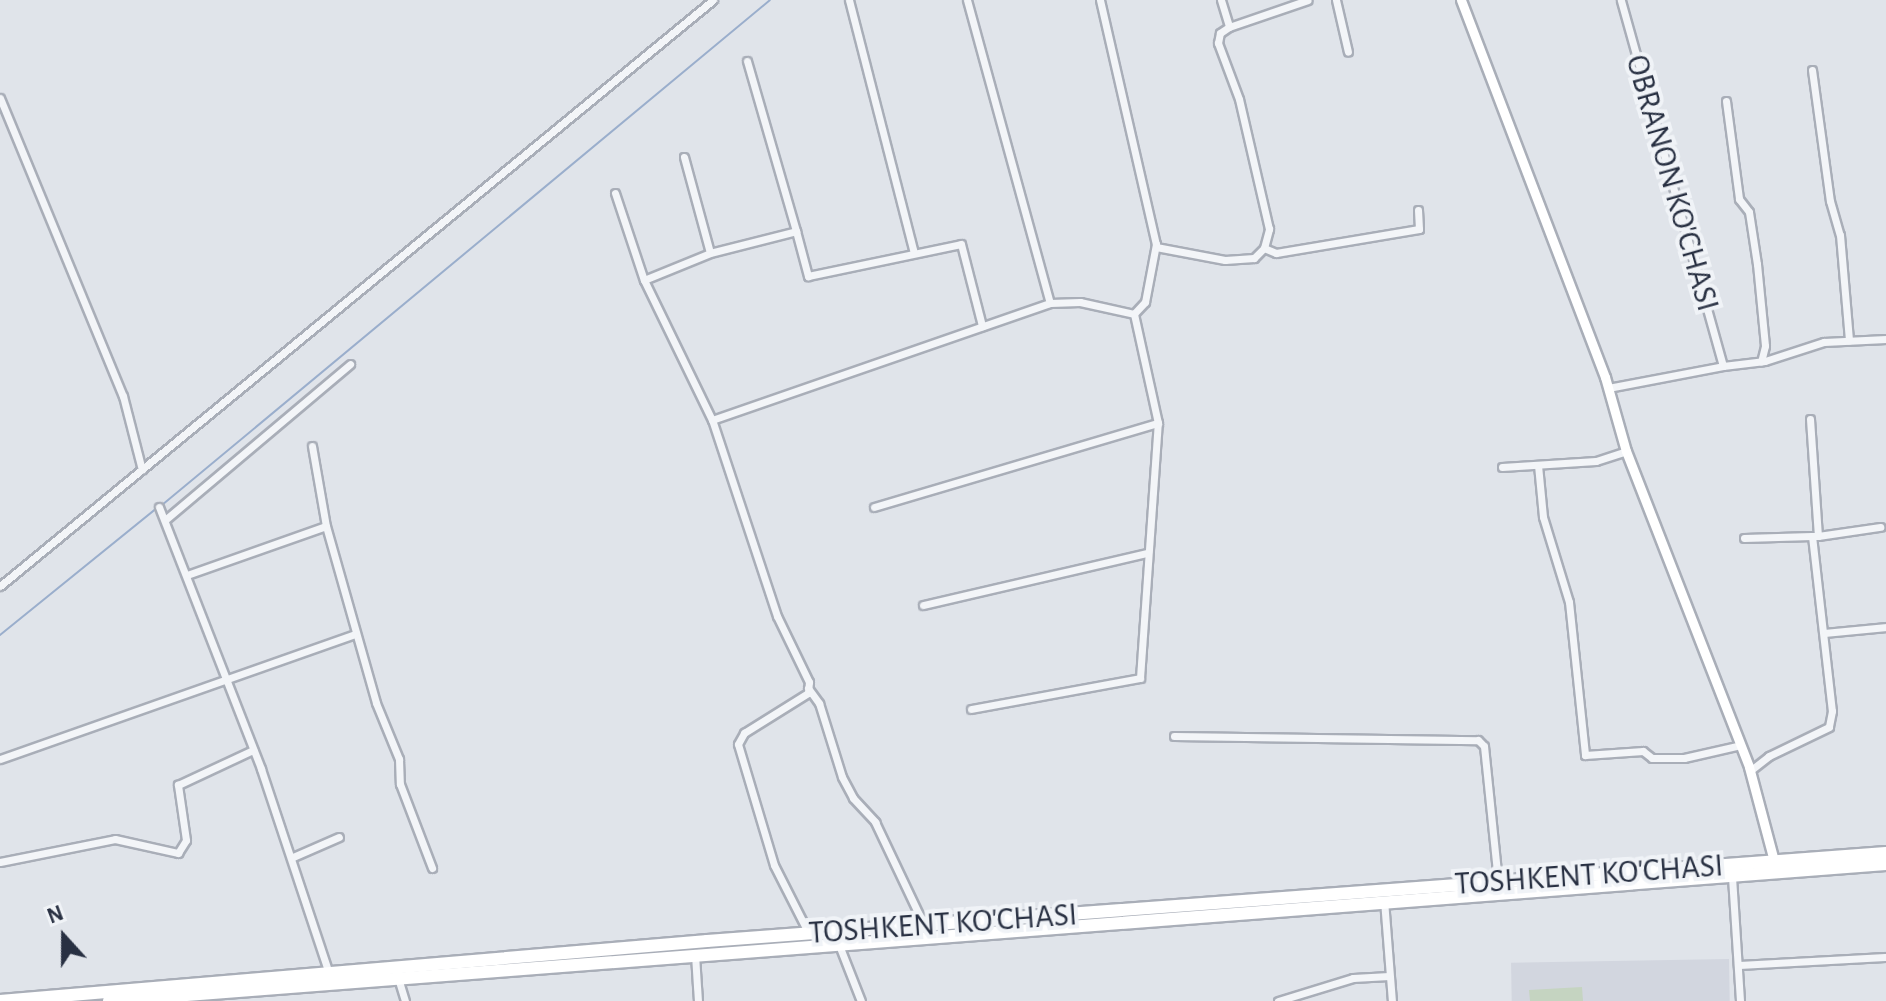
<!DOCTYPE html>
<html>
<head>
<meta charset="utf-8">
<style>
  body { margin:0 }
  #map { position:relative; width:1886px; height:1001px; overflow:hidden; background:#e0e4ea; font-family:"Alegreya Sans",sans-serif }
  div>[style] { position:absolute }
  .built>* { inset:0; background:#d2d6df; transform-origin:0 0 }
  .green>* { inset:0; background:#c5d4c1 }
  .stream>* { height:2px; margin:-1px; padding:0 1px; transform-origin:1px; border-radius:1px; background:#9aaecc }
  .roads { filter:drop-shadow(2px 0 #a9aeb8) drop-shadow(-2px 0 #a9aeb8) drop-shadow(0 2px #a9aeb8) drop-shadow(0 -2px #a9aeb8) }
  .street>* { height:7px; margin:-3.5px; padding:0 3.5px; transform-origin:3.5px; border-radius:3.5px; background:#f3f5f8 }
  .secondary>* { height:9px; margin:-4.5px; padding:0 4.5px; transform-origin:4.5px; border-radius:4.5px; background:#fff }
  .highway>* { height:12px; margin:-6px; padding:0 6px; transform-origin:6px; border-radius:6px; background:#fff }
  span { translate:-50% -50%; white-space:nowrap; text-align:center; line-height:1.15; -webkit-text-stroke:8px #f0f3f7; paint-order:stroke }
  .street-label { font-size:32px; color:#283042 }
  .north { position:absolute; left:24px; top:897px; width:80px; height:80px; -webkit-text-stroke:6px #f0f3f7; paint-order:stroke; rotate:339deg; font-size:22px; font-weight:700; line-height:32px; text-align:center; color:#283042 }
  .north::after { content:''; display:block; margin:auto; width:28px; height:36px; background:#283042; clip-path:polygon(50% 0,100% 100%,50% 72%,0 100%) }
</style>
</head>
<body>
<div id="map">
  <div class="built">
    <i style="left:1729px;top:959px;width:42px;height:218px;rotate:89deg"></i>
  </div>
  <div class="green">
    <i style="clip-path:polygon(1582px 987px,1583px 1001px,1530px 1001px,1529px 990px)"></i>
  </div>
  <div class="stream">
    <i style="left:162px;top:505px;width:790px;rotate:-39.71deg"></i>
    <i style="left:0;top:635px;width:202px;rotate:-39deg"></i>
  </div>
  <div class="roads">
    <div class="street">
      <i style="left:849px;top:0;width:261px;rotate:75.6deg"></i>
      <i style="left:967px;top:0;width:314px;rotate:74.7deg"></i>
      <i style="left:1100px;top:0;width:250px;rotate:77.1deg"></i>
      <i style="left:1156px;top:244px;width:59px;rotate:100.7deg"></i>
      <i style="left:1145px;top:302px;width:16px;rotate:133deg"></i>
      <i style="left:1221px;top:0;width:28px;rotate:73deg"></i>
      <i style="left:1229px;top:27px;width:83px;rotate:-18.9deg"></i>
      <i style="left:1336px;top:0;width:53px;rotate:77deg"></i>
      <i style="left:747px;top:61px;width:177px;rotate:73.9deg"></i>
      <i style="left:1812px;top:70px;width:132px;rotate:82.2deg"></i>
      <i style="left:1830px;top:201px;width:35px;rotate:74deg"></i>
      <i style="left:1840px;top:235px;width:106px;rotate:85.1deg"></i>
      <i style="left:0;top:98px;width:322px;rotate:67.6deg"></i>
      <i style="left:123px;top:396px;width:76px;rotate:75.6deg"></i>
      <i style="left:1726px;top:101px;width:99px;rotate:82.4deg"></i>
      <i style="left:1739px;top:199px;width:16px;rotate:52deg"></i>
      <i style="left:1749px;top:212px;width:53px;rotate:81.3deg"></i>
      <i style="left:1757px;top:264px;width:82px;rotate:84.4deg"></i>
      <i style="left:1765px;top:346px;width:16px;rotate:104deg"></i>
      <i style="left:684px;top:157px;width:99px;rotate:74.8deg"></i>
      <i style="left:615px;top:193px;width:92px;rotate:71.6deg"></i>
      <i style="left:644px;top:280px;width:156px;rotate:64.1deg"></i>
      <i style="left:1156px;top:247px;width:70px;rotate:10.7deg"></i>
      <i style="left:1225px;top:260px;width:29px;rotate:-4deg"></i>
      <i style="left:1254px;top:258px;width:14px;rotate:-45deg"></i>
      <i style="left:1264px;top:248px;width:20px;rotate:-75deg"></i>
      <i style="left:1269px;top:229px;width:133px;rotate:-103deg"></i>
      <i style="left:1239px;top:99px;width:60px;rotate:-110.6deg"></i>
      <i style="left:1218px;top:43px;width:10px;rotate:-79deg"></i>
      <i style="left:1220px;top:33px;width:11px;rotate:-34deg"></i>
      <i style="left:1264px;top:248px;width:13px;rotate:23deg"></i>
      <i style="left:1276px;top:253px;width:145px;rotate:-9.5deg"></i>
      <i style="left:1419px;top:229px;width:19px;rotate:-93deg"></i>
      <i style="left:644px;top:280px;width:71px;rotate:-22.2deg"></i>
      <i style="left:710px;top:253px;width:89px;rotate:-14.3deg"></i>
      <i style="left:796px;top:231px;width:47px;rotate:75.1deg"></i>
      <i style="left:808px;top:276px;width:156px;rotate:-11.8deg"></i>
      <i style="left:961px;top:244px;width:85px;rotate:75.6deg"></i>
      <i style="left:1723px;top:366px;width:42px;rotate:-6.8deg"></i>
      <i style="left:1765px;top:361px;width:62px;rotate:-17.9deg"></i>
      <i style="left:1824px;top:342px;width:62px;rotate:-2.8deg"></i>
      <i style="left:1608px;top:388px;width:117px;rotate:-10.8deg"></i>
      <i style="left:1723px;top:366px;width:380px;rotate:-105.6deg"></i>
      <i style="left:1810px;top:419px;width:117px;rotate:86.1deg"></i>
      <i style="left:1818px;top:536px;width:6px;rotate:180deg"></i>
      <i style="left:312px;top:446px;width:81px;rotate:80.1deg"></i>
      <i style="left:1538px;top:465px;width:52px;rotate:84.5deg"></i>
      <i style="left:1543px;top:517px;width:89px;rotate:73deg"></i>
      <i style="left:1569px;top:602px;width:154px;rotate:84deg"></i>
      <i style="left:1585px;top:755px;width:58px;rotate:-3.9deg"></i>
      <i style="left:1643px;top:751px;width:11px;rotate:38deg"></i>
      <i style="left:1652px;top:758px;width:32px"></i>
      <i style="left:1684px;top:758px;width:58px;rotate:-12.8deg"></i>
      <i style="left:1502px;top:467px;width:94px;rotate:-3.7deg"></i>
      <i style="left:1596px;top:461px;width:32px;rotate:-18deg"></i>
      <i style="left:159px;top:507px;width:281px;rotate:68.7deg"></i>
      <i style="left:261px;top:769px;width:215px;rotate:71.6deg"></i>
      <i style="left:874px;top:507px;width:296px;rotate:-16.5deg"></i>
      <i style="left:1158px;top:423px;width:112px;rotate:-102.4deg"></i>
      <i style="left:165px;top:520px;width:242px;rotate:-40.1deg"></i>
      <i style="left:1818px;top:536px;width:63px;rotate:-8.3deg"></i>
      <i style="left:1744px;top:538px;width:68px;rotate:-1.7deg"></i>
      <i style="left:1812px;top:536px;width:176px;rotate:83.5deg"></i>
      <i style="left:1832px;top:711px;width:16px;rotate:101deg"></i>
      <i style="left:1829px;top:727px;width:67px;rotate:154.2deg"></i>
      <i style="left:1769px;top:756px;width:24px;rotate:142deg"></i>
      <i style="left:187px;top:575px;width:147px;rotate:-19.4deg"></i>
      <i style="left:326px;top:526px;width:184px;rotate:74.2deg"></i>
      <i style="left:376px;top:703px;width:61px;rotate:67.7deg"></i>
      <i style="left:399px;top:759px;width:25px;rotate:88deg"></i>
      <i style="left:400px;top:784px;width:90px;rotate:69.1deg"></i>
      <i style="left:0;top:586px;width:923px;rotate:-39.42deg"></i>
      <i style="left:923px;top:605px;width:230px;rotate:-13.1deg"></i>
      <i style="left:1825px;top:633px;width:61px;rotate:-5.6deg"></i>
      <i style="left:808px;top:688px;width:19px;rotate:54deg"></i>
      <i style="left:819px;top:703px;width:77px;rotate:72.7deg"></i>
      <i style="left:842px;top:777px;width:24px;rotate:62deg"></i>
      <i style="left:853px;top:798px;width:33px;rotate:47deg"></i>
      <i style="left:875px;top:822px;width:114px;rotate:64.6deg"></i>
      <i style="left:971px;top:709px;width:172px;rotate:-10.4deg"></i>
      <i style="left:1140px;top:678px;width:256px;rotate:-86deg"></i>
      <i style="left:1174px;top:736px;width:304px;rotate:0.8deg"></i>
      <i style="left:1478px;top:740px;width:8px;rotate:45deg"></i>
      <i style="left:1484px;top:746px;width:137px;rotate:84.1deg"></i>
      <i style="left:0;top:759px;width:376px;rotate:-19.4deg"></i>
      <i style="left:293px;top:857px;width:50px;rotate:-23.5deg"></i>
      <i style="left:0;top:862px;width:117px;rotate:-11.3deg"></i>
      <i style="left:115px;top:839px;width:65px;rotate:12.5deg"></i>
      <i style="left:178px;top:853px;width:15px;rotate:-58deg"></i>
      <i style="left:186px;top:840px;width:56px;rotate:-98.3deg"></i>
      <i style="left:178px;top:785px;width:83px;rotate:-25deg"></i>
      <i style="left:1732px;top:877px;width:124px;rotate:86.3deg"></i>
      <i style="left:1384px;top:900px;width:101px;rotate:85.5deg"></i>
      <i style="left:809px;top:934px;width:77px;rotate:-116.9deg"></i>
      <i style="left:774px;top:865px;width:126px;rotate:-106.6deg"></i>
      <i style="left:738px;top:744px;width:13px;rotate:-61deg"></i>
      <i style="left:744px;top:733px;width:75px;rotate:-32deg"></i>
      <i style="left:808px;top:693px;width:11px;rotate:-85deg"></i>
      <i style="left:809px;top:682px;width:73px;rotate:-115.9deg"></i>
      <i style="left:777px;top:616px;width:206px;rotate:-108.3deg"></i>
      <i style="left:712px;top:420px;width:358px;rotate:-19.1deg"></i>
      <i style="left:1050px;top:303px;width:30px;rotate:-2deg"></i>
      <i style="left:1080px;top:302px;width:55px;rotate:12.5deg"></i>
      <i style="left:839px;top:945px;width:60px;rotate:68.6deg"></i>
      <i style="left:695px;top:955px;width:46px;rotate:86.3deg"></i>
      <i style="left:1738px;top:965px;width:148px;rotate:-3.1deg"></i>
      <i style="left:398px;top:978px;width:24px;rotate:73deg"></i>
      <i style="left:1278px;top:1001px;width:78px;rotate:-17deg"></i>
      <i style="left:1353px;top:978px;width:36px;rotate:-3deg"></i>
    </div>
    <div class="secondary">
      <i style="left:1461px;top:0;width:404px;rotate:69.1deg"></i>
      <i style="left:1605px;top:377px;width:77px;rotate:74.2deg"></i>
      <i style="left:1626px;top:451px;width:339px;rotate:68.7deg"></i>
      <i style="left:1749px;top:767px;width:97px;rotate:75.1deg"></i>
    </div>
    <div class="highway">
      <i style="left:0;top:1001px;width:710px;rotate:-4.85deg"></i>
      <i style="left:707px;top:941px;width:1182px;rotate:-4.27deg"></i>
      <i style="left:109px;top:1001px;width:1782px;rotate:-4.41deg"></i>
    </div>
  </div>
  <div class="street-label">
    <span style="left:1672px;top:183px;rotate:74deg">OBRANON KO'CHASI</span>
    <span style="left:1589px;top:875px;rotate:-4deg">TOSHKENT KO'CHASI</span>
    <span style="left:943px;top:924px;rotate:-4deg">TOSHKENT KO'CHASI</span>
  </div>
  <div class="north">N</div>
</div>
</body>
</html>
